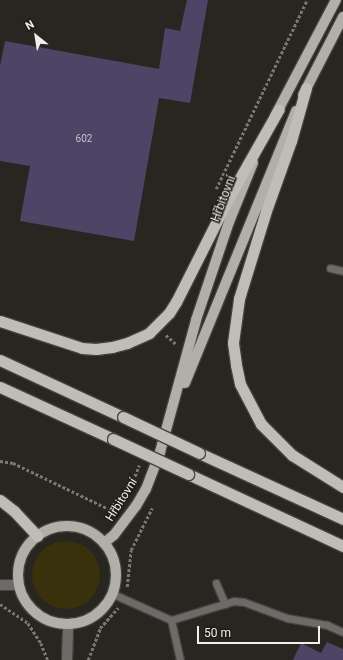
<!DOCTYPE html>
<html>
<head>
<meta charset="utf-8">
<style>
  body { margin:0 }
  #map { position:relative; width:343px; height:660px; overflow:hidden; background:#282620; font-family:Roboto,sans-serif }
  div>[style] { position:absolute }
  .green>* { inset:0; background:#39300c }
  .round { border-radius:50% }
  .building>* { inset:0; background:#4d4566 }
  .path>* { height:2.5px; margin-top:-1.25px; transform-origin:0; background:repeating-linear-gradient(90deg,#797772 0 3px,transparent 0 5px) }
  .roads { filter:drop-shadow(1px 0 #44423c) drop-shadow(-1px 0 #44423c) drop-shadow(0 1px #44423c) drop-shadow(0 -1px #44423c) }
  .service>* { height:7px; margin:-3.5px; padding:0 3.5px; transform-origin:3.5px; border-radius:3.5px; background:#6c6b67 }
  .minor>* { height:10px; margin:-5px; padding:0 5px; transform-origin:5px; border-radius:5px; background:#6c6b67 }
  .primary>* { height:10px; margin:-5px; padding:0 5px; transform-origin:5px; border-radius:5px; background:#b1afa8 }
  .primary>.ring { margin:-5px; padding:0; box-sizing:content-box; background:none; border:10px solid #b1afa8; border-radius:50% }
  .trunk>* { height:11px; margin:-5.5px; padding:0 5.5px; transform-origin:5.5px; border-radius:5.5px; background:#bfbdb5 }
  .bridges { filter:drop-shadow(1px 0 #44423c) drop-shadow(-1px 0 #44423c) drop-shadow(0 1px #44423c) drop-shadow(0 -1px #44423c) }
  .trunk-bridge>* { height:11px; margin:-5.5px; padding:0 5.5px; transform-origin:5.5px; border-radius:5.5px; background:#bfbdb5 }
  span { translate:-50% -50%; white-space:nowrap; text-align:center; line-height:1.15; -webkit-text-stroke:3px #1f1d16; paint-order:stroke }
  .number-label { font-size:10px; color:#c7c4c9 }
  .number-label span { -webkit-text-stroke-width:0 }
  .street-label { font-size:12px; color:#f0efea }
  .north { position:absolute; left:16px; top:16px; width:40px; height:40px; -webkit-text-stroke:3px #1f1d16; paint-order:stroke; rotate:330deg; font-size:11px; font-weight:700; line-height:16px; text-align:center; color:#f0efea }
  .north::after { content:''; display:block; margin:auto; width:14px; height:18px; background:#f0efea; clip-path:polygon(50% 0,100% 100%,50% 72%,0 100%) }
  .scale { position:absolute; left:197px; top:626px; width:123px; height:18px; box-sizing:border-box; border:2px solid #f0efea; border-top:0; padding-left:5px; font-size:12px; line-height:14px; white-space:nowrap; color:#f0efea; -webkit-text-stroke:3px #1f1d16; paint-order:stroke }
</style>
</head>
<body>
<div id="map">
  <div class="green">
    <i class="round" style="left:32px;top:541px;width:68px;height:68px"></i>
  </div>
  <div class="building">
    <i style="clip-path:polygon(187px 0,208px 0,190px 103px,159px 98px,134px 241px,20px 221px,30px 166px,0 161px,0 66px,5px 41px,159px 69px,165px 28px,180px 31px)"></i>
    <i style="clip-path:polygon(327px 642px,343px 649px,343px 660px,293px 660px,301px 643px,321px 653px)"></i>
  </div>
  <div class="path">
    <i style="left:216px;top:189px;width:210px;rotate:-64.3deg"></i>
    <i style="left:166px;top:335px;width:13px;rotate:42deg"></i>
    <i style="left:0;top:461px;width:13px;rotate:9deg"></i>
    <i style="left:13px;top:463px;width:106px;rotate:25.6deg"></i>
    <i style="left:109px;top:509px;width:37px;rotate:-49deg"></i>
    <i style="left:133px;top:481px;width:17px;rotate:-69deg"></i>
    <i style="left:127px;top:587px;width:37px;rotate:-84deg"></i>
    <i style="left:131px;top:550px;width:47px;rotate:-63.4deg"></i>
    <i style="left:0;top:604px;width:34px;rotate:34deg"></i>
    <i style="left:28px;top:623px;width:24px;rotate:57deg"></i>
    <i style="left:41px;top:643px;width:18px;rotate:68deg"></i>
    <i style="left:88px;top:660px;width:34px;rotate:-69deg"></i>
    <i style="left:100px;top:628px;width:27px;rotate:-48deg"></i>
  </div>
  <div class="roads">
    <div class="service">
      <i style="left:330px;top:268px;width:13px;rotate:13deg"></i>
      <i style="left:216px;top:583px;width:23px;rotate:67deg"></i>
      <i style="left:113px;top:594px;width:64px;rotate:24.1deg"></i>
      <i style="left:171px;top:620px;width:66px;rotate:-16.8deg"></i>
      <i style="left:234px;top:601px;width:10px;rotate:6deg"></i>
      <i style="left:244px;top:602px;width:46px;rotate:20.4deg"></i>
      <i style="left:287px;top:618px;width:41px;rotate:9.9deg"></i>
      <i style="left:327px;top:625px;width:17px;rotate:24deg"></i>
      <i style="left:171px;top:620px;width:41px;rotate:77.3deg"></i>
    </div>
    <div class="minor">
      <i style="left:0;top:585px;width:18px"></i>
      <i style="left:67px;top:660px;width:35px;rotate:-88deg"></i>
    </div>
    <div class="primary">
      <i style="left:303px;top:95px;width:88px;rotate:-62.9deg"></i>
      <i style="left:275px;top:116px;width:131px;rotate:-62.3deg"></i>
      <i style="left:185px;top:383px;width:294px;rotate:-67.8deg"></i>
      <i class="ring" style="left:18px;top:526px;width:88px;height:88px"></i>
      <i style="left:104px;top:543px;width:13px;rotate:-39deg"></i>
      <i style="left:114px;top:535px;width:36px;rotate:-53deg"></i>
      <i style="left:136px;top:506px;width:20px;rotate:-60deg"></i>
      <i style="left:146px;top:489px;width:40px;rotate:-69deg"></i>
      <i style="left:160px;top:452px;width:137px;rotate:-74.7deg"></i>
      <i style="left:196px;top:320px;width:103px;rotate:-71.4deg"></i>
      <i style="left:229px;top:222px;width:64px;rotate:-67.9deg"></i>
    </div>
    <div class="trunk">
      <i style="left:306px;top:88px;width:55px;rotate:105.8deg"></i>
      <i style="left:291px;top:141px;width:74px;rotate:109.7deg"></i>
      <i style="left:266px;top:211px;width:92px;rotate:107.1deg"></i>
      <i style="left:239px;top:299px;width:44px;rotate:97.8deg"></i>
      <i style="left:233px;top:343px;width:22px;rotate:82deg"></i>
      <i style="left:236px;top:365px;width:19px;rotate:78deg"></i>
      <i style="left:240px;top:384px;width:45px;rotate:62.3deg"></i>
      <i style="left:261px;top:424px;width:44px;rotate:45deg"></i>
      <i style="left:292px;top:455px;width:60px;rotate:32.1deg"></i>
      <i style="left:0;top:321px;width:86px;rotate:18.2deg"></i>
      <i style="left:82px;top:348px;width:14px;rotate:4deg"></i>
      <i style="left:96px;top:349px;width:16px;rotate:-7deg"></i>
      <i style="left:112px;top:347px;width:16px;rotate:-15deg"></i>
      <i style="left:127px;top:343px;width:24px;rotate:-24deg"></i>
      <i style="left:149px;top:333px;width:28px;rotate:-45deg"></i>
      <i style="left:169px;top:313px;width:13px;rotate:-58deg"></i>
      <i style="left:176px;top:302px;width:115px;rotate:-63.2deg"></i>
      <i style="left:228px;top:199px;width:103px;rotate:-60.5deg"></i>
      <i style="left:0;top:360px;width:136px;rotate:24.9deg"></i>
      <i style="left:0;top:387px;width:124px;rotate:24.7deg"></i>
      <i style="left:199px;top:453px;width:158px;rotate:24.6deg"></i>
      <i style="left:188px;top:474px;width:171px;rotate:24.9deg"></i>
      <i style="left:0;top:500px;width:18px;rotate:38deg"></i>
      <i style="left:14px;top:511px;width:34px;rotate:47deg"></i>
    </div>
  </div>
  <div class="bridges">
    <div class="trunk-bridge">
      <i style="left:123px;top:417px;width:84px;rotate:25.3deg"></i>
      <i style="left:113px;top:439px;width:83px;rotate:25deg"></i>
    </div>
  </div>
  <div class="number-label">
    <span style="left:84px;top:139px">602</span>
  </div>
  <div class="street-label">
    <span style="left:224px;top:199px;rotate:-69deg">Hřbitovní</span>
    <span style="left:122px;top:500px;rotate:-58deg">Hřbitovní</span>
  </div>
  <div class="north">N</div>
  <div class="scale">50 m</div>
</div>
</body>
</html>
